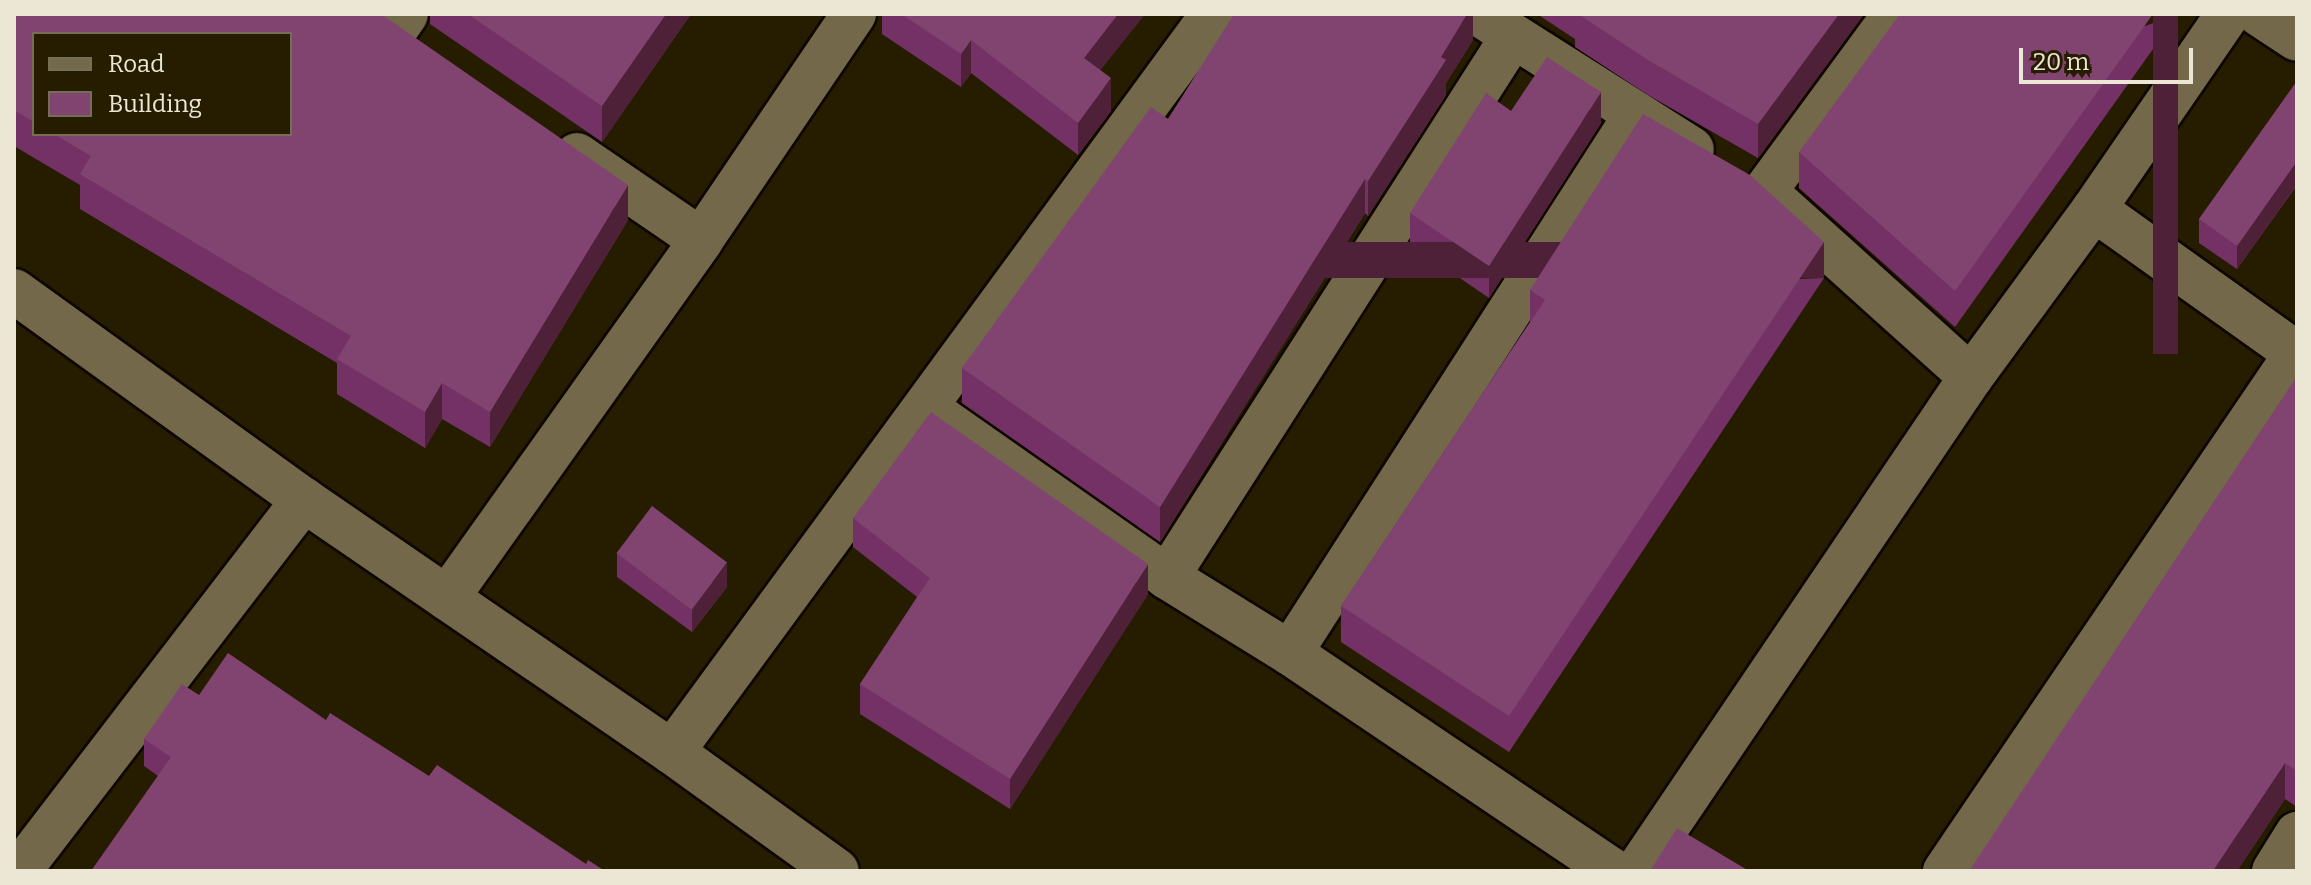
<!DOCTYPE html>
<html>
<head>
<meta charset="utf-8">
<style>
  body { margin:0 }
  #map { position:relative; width:2311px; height:885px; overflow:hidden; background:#261d01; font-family:Bitter,serif }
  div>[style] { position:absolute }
  .roads { filter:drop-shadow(2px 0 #0f0700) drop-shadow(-2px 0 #0f0700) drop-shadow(0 2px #0f0700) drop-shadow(0 -2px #0f0700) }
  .minor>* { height:44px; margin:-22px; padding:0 22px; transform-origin:22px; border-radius:22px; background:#73684a }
  .wall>* { inset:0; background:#743165 }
  .shaded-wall>* { inset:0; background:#4f2138; transform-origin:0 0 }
  .building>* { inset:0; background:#814471; transform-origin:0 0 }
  span { translate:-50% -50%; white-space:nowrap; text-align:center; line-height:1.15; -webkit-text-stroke:7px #261d01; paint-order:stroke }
  .frame { position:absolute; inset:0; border:16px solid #ece6d5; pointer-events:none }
  .legend { position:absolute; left:32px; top:32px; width:260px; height:104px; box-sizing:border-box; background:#261d01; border:2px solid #756d56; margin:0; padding:10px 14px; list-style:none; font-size:24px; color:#ece6d5 }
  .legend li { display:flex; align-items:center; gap:16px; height:40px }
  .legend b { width:40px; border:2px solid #756d56 }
  .scale { position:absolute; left:2019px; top:48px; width:174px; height:36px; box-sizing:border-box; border:4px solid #ece6d5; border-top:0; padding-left:10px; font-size:24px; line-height:28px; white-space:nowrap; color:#ece6d5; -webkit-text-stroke:6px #261d01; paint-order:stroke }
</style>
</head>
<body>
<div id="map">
  <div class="roads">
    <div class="minor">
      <i style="left:1479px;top:14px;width:252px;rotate:32.4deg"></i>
      <i style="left:2259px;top:14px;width:45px;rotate:33.3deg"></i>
      <i style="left:395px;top:30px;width:19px;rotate:-55deg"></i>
      <i style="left:577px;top:155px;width:150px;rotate:34.4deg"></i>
      <i style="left:1765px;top:191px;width:220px;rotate:-53.7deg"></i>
      <i style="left:2094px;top:209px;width:249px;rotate:35.5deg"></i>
      <i style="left:14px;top:291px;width:357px;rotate:35.8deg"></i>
      <i style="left:304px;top:500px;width:446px;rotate:34.4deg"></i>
      <i style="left:672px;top:752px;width:203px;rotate:35.8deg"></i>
      <i style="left:1971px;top:377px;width:208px;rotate:-53.8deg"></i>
      <i style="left:2094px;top:209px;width:237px;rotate:-55.5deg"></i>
      <i style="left:926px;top:408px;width:294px;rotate:35deg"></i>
      <i style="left:1167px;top:577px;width:145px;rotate:31.7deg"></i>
      <i style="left:1290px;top:653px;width:390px;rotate:34deg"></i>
      <i style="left:1167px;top:577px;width:642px;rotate:-57.4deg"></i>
      <i style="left:447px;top:598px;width:439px;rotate:-54.6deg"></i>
      <i style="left:701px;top:240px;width:273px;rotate:-55.9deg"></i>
      <i style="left:1290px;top:653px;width:638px;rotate:-57.28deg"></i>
      <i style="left:672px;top:752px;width:915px;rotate:-53.76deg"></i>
      <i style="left:19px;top:871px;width:468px;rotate:-52.5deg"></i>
      <i style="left:1637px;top:871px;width:596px;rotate:-55.94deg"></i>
      <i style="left:1971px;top:377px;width:257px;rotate:-138deg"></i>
      <i style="left:1945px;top:871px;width:625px;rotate:-55.83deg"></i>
      <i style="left:2274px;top:871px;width:44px;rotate:-58.1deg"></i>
    </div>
  </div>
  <div class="wall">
    <i style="clip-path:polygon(evenodd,14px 14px,628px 220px,490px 447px,442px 419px,425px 448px,337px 394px,337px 363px,80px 209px,80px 185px,14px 146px,14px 14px,34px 34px,290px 134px,34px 134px,34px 34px)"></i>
    <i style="clip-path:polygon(430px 14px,691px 14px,602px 142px,430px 24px)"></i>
    <i style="clip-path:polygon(882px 14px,1145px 14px,1100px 70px,1111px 111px,1078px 155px,971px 73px,961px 87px,882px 34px)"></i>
    <i style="clip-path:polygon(1473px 14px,1473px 40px,1446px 83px,1446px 95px,1368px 216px,1365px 213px,1160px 542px,962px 403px,962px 368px,1168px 119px)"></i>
    <i style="clip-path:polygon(1537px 14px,1864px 14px,1758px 158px,1648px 95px,1575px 47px,1575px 39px)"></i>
    <i style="clip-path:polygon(2178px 14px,1955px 327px,1799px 188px,1799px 152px)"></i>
    <i style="clip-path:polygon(2297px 81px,2297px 185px,2237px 269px,2199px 243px,2199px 219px)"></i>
    <i style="clip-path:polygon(1511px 111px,1601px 123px,1489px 298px,1410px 244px,1410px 213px)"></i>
    <i style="clip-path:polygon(1824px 278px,1509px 752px,1341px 642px,1341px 606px,1530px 322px,1530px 290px)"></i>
    <i style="clip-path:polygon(2297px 376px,2297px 807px,2285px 799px,2237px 871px)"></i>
    <i style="clip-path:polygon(853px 518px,1148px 594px,1010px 809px,860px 714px,860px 684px,917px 597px,853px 547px)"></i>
    <i style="clip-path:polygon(617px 553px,727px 587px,692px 632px,617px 577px)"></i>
    <i style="clip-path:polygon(199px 695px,326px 720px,586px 864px,158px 776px,144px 766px,144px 739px)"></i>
  </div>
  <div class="shaded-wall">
    <i style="clip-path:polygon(666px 14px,691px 14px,602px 142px,602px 106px)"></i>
    <i style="clip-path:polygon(1118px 14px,1145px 14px,1084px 91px,1084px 58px)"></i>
    <i style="clip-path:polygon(1467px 14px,1473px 14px,1473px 40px,1446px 83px,1446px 95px,1368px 216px,1368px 181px,1441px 57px)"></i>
    <i style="clip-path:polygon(1839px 14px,1864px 14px,1758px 158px,1758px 124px)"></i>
    <i style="left:2153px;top:14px;width:25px;height:340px"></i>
    <i style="clip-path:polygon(971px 40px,971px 73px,961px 87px,961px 54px)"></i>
    <i style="clip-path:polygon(1111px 78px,1111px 111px,1078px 155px,1078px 123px)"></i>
    <i style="clip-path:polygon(1601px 92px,1601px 123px,1489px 298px,1489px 266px)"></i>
    <i style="clip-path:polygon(2297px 161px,2297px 184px,2237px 269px,2237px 246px)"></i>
    <i style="clip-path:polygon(1365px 179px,1365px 213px,1160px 542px,1160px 507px)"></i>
    <i style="clip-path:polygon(628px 185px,628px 220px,490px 447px,490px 412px)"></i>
    <i style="left:1824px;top:242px;width:36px;height:569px;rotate:90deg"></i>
    <i style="clip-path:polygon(442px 383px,442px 419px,425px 448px,425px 412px)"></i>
    <i style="clip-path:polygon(727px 563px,727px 587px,692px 632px,692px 609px)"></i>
    <i style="clip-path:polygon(1148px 564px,1148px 594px,1010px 809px,1010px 779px)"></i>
    <i style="clip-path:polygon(2285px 763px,2285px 799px,2237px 871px,2213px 871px)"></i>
  </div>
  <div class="building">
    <i style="clip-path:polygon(14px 14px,381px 14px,628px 185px,490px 412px,442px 383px,425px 412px,337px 359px,351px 336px,80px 174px,91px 156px,54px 134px,290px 134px,290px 34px,34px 34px,34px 122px,14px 110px)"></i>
    <i style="clip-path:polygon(468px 14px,666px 14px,602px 106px)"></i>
    <i style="clip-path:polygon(901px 14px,1118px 14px,1084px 58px,1111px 78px,1078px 123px,971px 40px,961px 54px)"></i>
    <i style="clip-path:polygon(1234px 14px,1467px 14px,1441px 57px,1446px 60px,1368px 181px,1365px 179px,1160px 507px,962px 368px,1151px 107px,1168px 119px)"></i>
    <i style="clip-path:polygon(1578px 14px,1839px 14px,1758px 124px,1648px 60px)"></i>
    <i style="clip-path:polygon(1900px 14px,2153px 14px,1955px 291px,1799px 152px)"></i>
    <i style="clip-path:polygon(1547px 57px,1601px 92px,1489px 266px,1410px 213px,1486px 93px,1511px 111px)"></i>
    <i style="clip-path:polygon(2297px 81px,2297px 161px,2237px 246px,2199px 219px)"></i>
    <i style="clip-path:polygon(1643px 114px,1750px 175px,1824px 242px,1509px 716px,1341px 606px,1545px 300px,1530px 290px)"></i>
    <i style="clip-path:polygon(2297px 376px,2297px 771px,2285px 763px,2213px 871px,1969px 871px)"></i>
    <i style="clip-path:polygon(931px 412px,1148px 564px,1010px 779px,860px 684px,930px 578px,853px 518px)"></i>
    <i style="left:652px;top:506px;width:94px;height:59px;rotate:37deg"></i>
    <i style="clip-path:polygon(228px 653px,326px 720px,330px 713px,429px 776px,437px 765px,586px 864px,588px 860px,605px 871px,91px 871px,171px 757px,144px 739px,182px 684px,199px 695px)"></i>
    <i style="clip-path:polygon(1677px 828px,1749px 871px,1650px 871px)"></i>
  </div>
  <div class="frame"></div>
  <ul class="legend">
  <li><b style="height:10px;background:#73684a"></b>Road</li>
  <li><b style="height:22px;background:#814471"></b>Building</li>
  </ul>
  <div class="scale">20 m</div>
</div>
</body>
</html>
